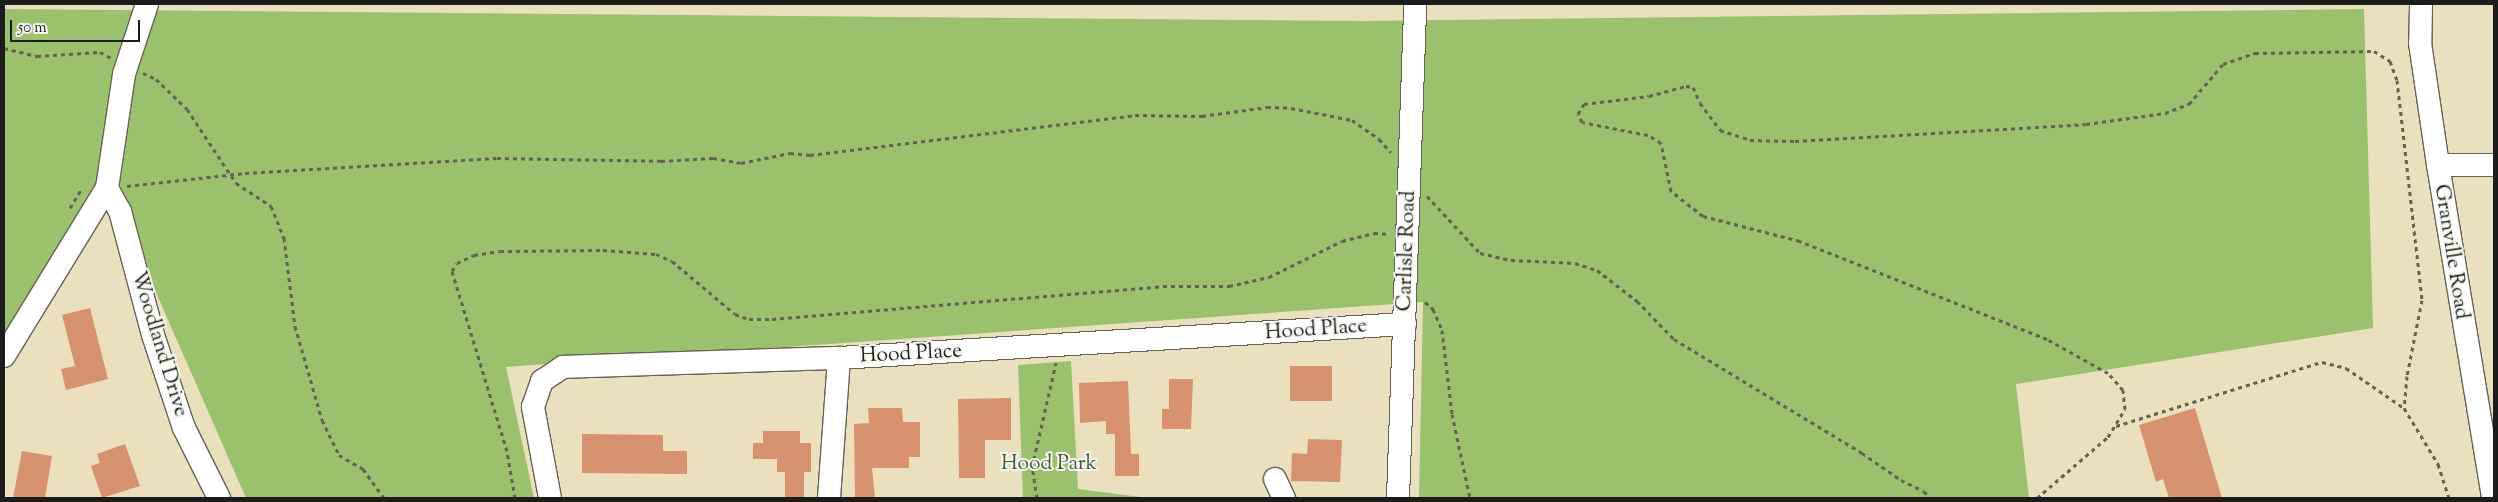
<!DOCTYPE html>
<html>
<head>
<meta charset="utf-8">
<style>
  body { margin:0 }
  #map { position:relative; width:2498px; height:502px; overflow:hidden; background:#ebe0be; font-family:"Sorts Mill Goudy",serif }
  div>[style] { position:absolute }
  .green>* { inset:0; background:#9ac16c }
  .building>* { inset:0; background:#d8916f; transform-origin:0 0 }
  .path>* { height:3px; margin-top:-1.5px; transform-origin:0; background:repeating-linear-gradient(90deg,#646155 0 4px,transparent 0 8px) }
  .roads { filter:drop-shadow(1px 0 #646155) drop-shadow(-1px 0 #646155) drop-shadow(0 1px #646155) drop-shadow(0 -1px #646155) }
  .minor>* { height:22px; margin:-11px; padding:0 11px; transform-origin:11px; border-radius:11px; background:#fff }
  span { translate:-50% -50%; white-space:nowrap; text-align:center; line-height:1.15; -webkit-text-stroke:4px #f6f6f2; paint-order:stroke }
  .street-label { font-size:21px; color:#1c1c1c }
  .park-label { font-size:21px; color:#485638 }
  .frame { position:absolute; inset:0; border:5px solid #1c1c1c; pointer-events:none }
  .scale { position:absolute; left:10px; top:20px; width:130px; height:22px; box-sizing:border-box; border:2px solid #1c1c1c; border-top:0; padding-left:6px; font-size:15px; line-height:18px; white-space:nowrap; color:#1c1c1c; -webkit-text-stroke:4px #f6f6f2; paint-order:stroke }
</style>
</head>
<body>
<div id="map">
  <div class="green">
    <i style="clip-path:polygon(4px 9px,1365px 21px,2364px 9px,2373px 328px,2016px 384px,2029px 498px,1419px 498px,1423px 302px,506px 367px,534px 498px,246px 498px,116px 201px,57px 246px,4px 342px)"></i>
    <i style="clip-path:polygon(1071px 361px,1078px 489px,1148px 498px,1023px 498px,1018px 365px)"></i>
  </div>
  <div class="building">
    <i style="clip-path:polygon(90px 308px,108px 379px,66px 390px,61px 369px,75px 366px,62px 315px)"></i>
    <i style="left:1290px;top:366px;width:42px;height:35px"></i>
    <i style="clip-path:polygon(1169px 379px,1193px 379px,1191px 429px,1162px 429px,1162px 409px,1169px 409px)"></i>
    <i style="clip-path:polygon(1128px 381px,1131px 454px,1139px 454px,1139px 476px,1115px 476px,1115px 434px,1106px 434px,1106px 421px,1080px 423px,1079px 383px)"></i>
    <i style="clip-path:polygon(1011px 398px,1011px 440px,985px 440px,985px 478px,959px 478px,958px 399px)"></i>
    <i style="clip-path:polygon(868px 408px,902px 408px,903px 422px,920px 422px,920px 457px,909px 457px,909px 468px,872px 468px,875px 498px,855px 498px,854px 424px,869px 423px)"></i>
    <i style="clip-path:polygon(2195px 408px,2222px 498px,2169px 498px,2163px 479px,2156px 482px,2139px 425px)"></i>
    <i style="clip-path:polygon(763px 431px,800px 431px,800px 443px,811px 443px,811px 472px,804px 472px,804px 498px,785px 498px,785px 472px,777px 472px,777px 459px,753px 459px,753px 443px,763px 443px)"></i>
    <i style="clip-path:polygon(582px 434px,663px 435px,663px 451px,687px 451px,687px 474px,582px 473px)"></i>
    <i style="clip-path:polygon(1308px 439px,1342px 440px,1340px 482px,1291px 481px,1292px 453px,1307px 454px)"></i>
    <i style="clip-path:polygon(125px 444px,140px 486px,102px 498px,91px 466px,100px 463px,97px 454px)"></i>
    <i style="clip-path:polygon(22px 451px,52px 456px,45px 498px,13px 498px)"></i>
  </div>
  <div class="path">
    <i style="left:4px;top:48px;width:34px;rotate:14deg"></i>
    <i style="left:37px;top:56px;width:63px;rotate:-3.6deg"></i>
    <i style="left:100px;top:52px;width:13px;rotate:29deg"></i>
    <i style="left:143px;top:73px;width:14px;rotate:25deg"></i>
    <i style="left:156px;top:79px;width:43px;rotate:44.1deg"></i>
    <i style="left:187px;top:109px;width:89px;rotate:56.5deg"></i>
    <i style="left:236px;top:183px;width:42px;rotate:33.3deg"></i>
    <i style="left:271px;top:206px;width:35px;rotate:68deg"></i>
    <i style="left:284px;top:238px;width:89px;rotate:82.9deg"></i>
    <i style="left:295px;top:326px;width:98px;rotate:74deg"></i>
    <i style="left:322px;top:420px;width:39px;rotate:64deg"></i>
    <i style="left:339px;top:455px;width:28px;rotate:30deg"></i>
    <i style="left:363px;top:469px;width:36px;rotate:54deg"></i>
    <i style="left:127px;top:186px;width:119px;rotate:-6.3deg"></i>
    <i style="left:245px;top:173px;width:252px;rotate:-3.4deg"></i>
    <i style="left:497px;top:158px;width:164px;rotate:1deg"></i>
    <i style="left:661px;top:161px;width:52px;rotate:-3.3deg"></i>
    <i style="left:713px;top:158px;width:28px;rotate:10deg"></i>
    <i style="left:741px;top:163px;width:50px;rotate:-11.5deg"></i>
    <i style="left:790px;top:153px;width:20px;rotate:6deg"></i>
    <i style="left:810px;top:155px;width:327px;rotate:-7deg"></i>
    <i style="left:1135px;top:115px;width:67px;rotate:0.9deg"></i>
    <i style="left:1202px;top:116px;width:66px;rotate:-7.9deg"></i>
    <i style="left:1267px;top:107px;width:24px;rotate:2deg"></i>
    <i style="left:1291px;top:108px;width:62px;rotate:11.1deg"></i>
    <i style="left:1352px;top:120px;width:33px;rotate:35deg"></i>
    <i style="left:1379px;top:139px;width:18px;rotate:49deg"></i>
    <i style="left:1427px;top:196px;width:78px;rotate:47.1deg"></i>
    <i style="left:1480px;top:253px;width:32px;rotate:13deg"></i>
    <i style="left:1511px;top:260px;width:64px;rotate:2.7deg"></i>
    <i style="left:1575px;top:263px;width:23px;rotate:18deg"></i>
    <i style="left:1597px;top:270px;width:51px;rotate:37.8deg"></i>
    <i style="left:1637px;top:301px;width:53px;rotate:45.8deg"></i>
    <i style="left:1674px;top:339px;width:220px;rotate:31.2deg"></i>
    <i style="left:1862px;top:453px;width:47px;rotate:34.7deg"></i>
    <i style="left:1901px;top:480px;width:25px;rotate:26deg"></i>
    <i style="left:1924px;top:491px;width:9px;rotate:54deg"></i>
    <i style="left:70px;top:208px;width:21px;rotate:-59deg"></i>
    <i style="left:1425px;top:302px;width:11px;rotate:41deg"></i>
    <i style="left:1433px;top:309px;width:23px;rotate:67deg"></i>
    <i style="left:1442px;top:330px;width:85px;rotate:83.2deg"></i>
    <i style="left:1452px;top:414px;width:86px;rotate:77.9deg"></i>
    <i style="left:2116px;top:426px;width:216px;rotate:-17.3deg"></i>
    <i style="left:2322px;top:362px;width:25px;rotate:14deg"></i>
    <i style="left:2346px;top:368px;width:70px;rotate:34.6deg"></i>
    <i style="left:515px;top:498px;width:48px;rotate:-99.7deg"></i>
    <i style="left:507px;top:451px;width:188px;rotate:-107deg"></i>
    <i style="left:452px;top:271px;width:9px;rotate:-58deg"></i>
    <i style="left:457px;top:263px;width:19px;rotate:-25deg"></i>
    <i style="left:474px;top:255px;width:26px;rotate:-9deg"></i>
    <i style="left:500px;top:251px;width:103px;rotate:-0.6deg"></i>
    <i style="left:603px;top:250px;width:53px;rotate:4.3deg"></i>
    <i style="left:656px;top:254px;width:17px;rotate:24deg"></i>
    <i style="left:672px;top:261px;width:82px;rotate:40.1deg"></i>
    <i style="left:735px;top:314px;width:15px;rotate:20deg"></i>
    <i style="left:749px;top:319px;width:23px"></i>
    <i style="left:772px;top:319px;width:392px;rotate:-4.8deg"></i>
    <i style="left:1163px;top:286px;width:66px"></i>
    <i style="left:1229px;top:286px;width:41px;rotate:-12.7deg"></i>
    <i style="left:1269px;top:277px;width:81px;rotate:-26.3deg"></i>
    <i style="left:1342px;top:241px;width:33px;rotate:-14deg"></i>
    <i style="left:1374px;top:233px;width:16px;rotate:4deg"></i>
    <i style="left:1037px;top:498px;width:31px;rotate:-99deg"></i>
    <i style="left:1032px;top:467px;width:107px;rotate:-77deg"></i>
    <i style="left:2037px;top:498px;width:94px;rotate:-40.7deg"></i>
    <i style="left:2108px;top:437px;width:33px;rotate:-59deg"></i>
    <i style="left:2125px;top:409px;width:19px;rotate:-96deg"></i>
    <i style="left:2123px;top:390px;width:23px;rotate:-131deg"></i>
    <i style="left:2108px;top:373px;width:70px;rotate:-150.9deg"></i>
    <i style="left:2047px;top:339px;width:266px;rotate:-158.4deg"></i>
    <i style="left:1800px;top:241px;width:100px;rotate:-165.5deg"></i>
    <i style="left:1703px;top:216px;width:41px;rotate:-142deg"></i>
    <i style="left:1671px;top:191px;width:49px;rotate:-101.8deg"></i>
    <i style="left:1661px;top:143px;width:15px;rotate:-148deg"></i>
    <i style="left:1648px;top:135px;width:67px;rotate:-168.9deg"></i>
    <i style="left:1582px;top:122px;width:9px;rotate:-117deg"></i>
    <i style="left:1578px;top:114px;width:12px;rotate:-59deg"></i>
    <i style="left:1584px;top:104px;width:65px;rotate:-7deg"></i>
    <i style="left:1649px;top:96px;width:38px;rotate:-15deg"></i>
    <i style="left:1686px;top:86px;width:7px;rotate:8deg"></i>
    <i style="left:1693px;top:87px;width:17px;rotate:66deg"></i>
    <i style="left:1700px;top:103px;width:34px;rotate:53deg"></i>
    <i style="left:1720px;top:130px;width:32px;rotate:18deg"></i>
    <i style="left:1750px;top:140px;width:45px;rotate:1.3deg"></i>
    <i style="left:1795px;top:141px;width:291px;rotate:-3.3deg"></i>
    <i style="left:2086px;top:124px;width:80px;rotate:-7.9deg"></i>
    <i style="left:2165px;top:113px;width:26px;rotate:-21deg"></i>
    <i style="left:2189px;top:104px;width:52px;rotate:-49.6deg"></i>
    <i style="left:2223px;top:64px;width:34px;rotate:-19deg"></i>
    <i style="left:2255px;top:53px;width:119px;rotate:-1deg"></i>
    <i style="left:2374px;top:51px;width:19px;rotate:32deg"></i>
    <i style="left:2390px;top:61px;width:20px;rotate:70deg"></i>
    <i style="left:2397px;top:80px;width:221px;rotate:83.5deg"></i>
    <i style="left:2422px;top:300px;width:77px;rotate:101.2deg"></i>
    <i style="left:2407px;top:376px;width:32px;rotate:95deg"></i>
    <i style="left:2404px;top:408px;width:66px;rotate:58.7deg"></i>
    <i style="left:2438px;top:464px;width:36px;rotate:72deg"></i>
  </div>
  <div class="roads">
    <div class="minor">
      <i style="left:2421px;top:4px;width:39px;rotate:91deg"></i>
      <i style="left:2420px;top:43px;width:123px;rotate:81.6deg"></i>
      <i style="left:2438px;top:165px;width:338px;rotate:80.6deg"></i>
      <i style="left:2438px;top:165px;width:56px"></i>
      <i style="left:107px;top:188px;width:26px;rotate:61deg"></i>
      <i style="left:120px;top:211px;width:128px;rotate:75.1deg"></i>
      <i style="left:153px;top:335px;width:98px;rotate:71.6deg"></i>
      <i style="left:184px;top:428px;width:78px;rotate:63.4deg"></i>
      <i style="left:4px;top:356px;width:197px;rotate:-58.5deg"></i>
      <i style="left:107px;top:188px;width:115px;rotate:-81.5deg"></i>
      <i style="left:124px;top:74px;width:74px;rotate:-71.8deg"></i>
      <i style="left:1275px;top:479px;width:21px;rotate:65deg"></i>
      <i style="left:550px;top:498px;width:93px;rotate:-100.6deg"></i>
      <i style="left:533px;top:407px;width:28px;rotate:-71deg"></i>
      <i style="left:542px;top:381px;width:25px;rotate:-34deg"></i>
      <i style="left:563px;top:367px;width:276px;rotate:-1.9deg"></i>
      <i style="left:839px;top:358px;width:567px;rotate:-3.44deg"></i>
      <i style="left:829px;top:498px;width:140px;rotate:-85.9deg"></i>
      <i style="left:1398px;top:498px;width:494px;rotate:-88deg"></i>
    </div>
  </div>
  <div class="street-label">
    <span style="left:1407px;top:251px;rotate:-88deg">Carlisle Road</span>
    <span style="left:2451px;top:252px;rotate:81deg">Granville Road</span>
    <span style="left:1316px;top:330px;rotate:-4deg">Hood Place</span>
    <span style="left:159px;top:344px;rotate:73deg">Woodland Drive</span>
    <span style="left:911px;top:354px;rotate:-3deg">Hood Place</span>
  </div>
  <div class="park-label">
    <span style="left:1049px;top:464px">Hood Park</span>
  </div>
  <div class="frame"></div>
  <div class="scale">50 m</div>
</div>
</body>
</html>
